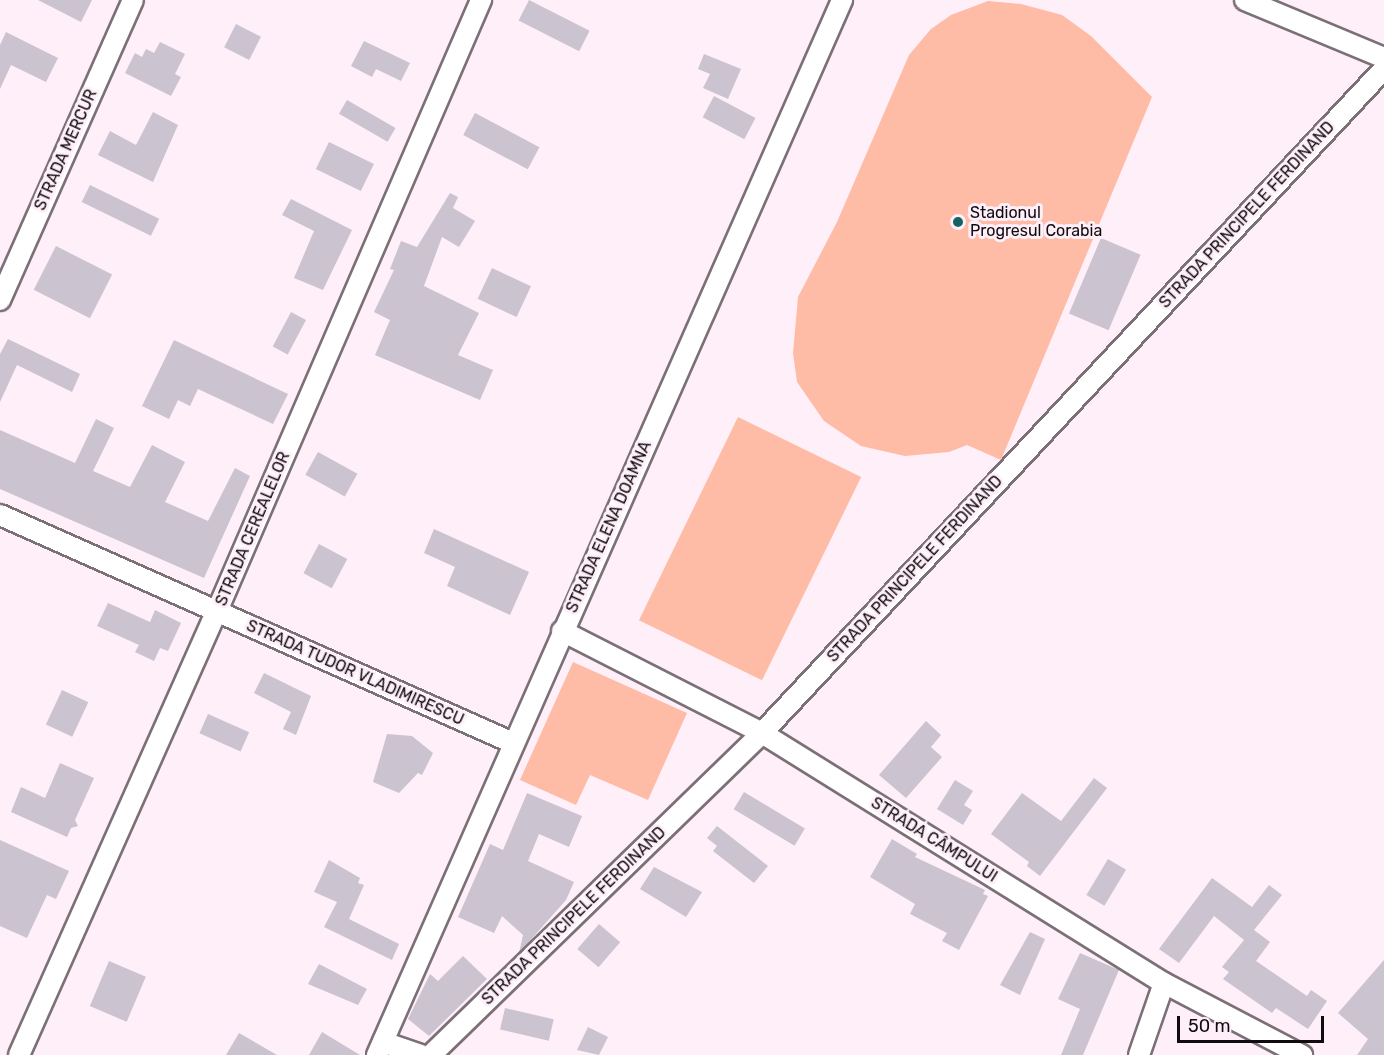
<!DOCTYPE html>
<html>
<head>
<meta charset="utf-8">
<style>
  body { margin:0 }
  #map { position:relative; width:1384px; height:1055px; overflow:hidden; background:#feeff8; font-family:Rubik,sans-serif }
  div>[style] { position:absolute }
  .green>* { inset:0; background:#febca6; transform-origin:0 0 }
  .building>* { inset:0; background:#cbc3d0; transform-origin:0 0 }
  .roads { filter:drop-shadow(2px 0 #7c7077) drop-shadow(-2px 0 #7c7077) drop-shadow(0 2px #7c7077) drop-shadow(0 -2px #7c7077) }
  .minor>* { height:20px; margin:-10px; padding:0 10px; transform-origin:10px; border-radius:10px; background:#fff }
  .dots>* { width:16px; height:16px; translate:-50% -50%; box-sizing:border-box; border:3px solid #feeff8; border-radius:50% }
  span { translate:-50% -50%; white-space:nowrap; text-align:center; line-height:1.15; -webkit-text-stroke:6px #feeff8; paint-order:stroke }
  .street-label { font-size:16px; color:#0f0b0e }
  .poi-label { font-size:16px; color:#0f0b0e }
  .left { translate:0 -50%; text-align:left }
  .scale { position:absolute; left:1177px; top:1016px; width:147px; height:27px; box-sizing:border-box; border:3px solid #0f0b0e; border-top:0; padding-left:8px; font-size:18px; line-height:21px; white-space:nowrap; color:#0f0b0e; -webkit-text-stroke:4px #feeff8; paint-order:stroke }
</style>
</head>
<body>
<div id="map">
  <div class="green">
    <i style="clip-path:polygon(988px 1px,1021px 4px,1062px 15px,1091px 36px,1152px 97px,1001px 460px,967px 445px,949px 452px,905px 456px,861px 446px,824px 421px,797px 382px,793px 353px,798px 297px,837px 222px,909px 55px,931px 29px,951px 15px)"></i>
    <i style="left:738px;top:417px;width:137px;height:226px;rotate:26deg"></i>
    <i style="clip-path:polygon(573px 662px,687px 713px,648px 800px,590px 775px,576px 805px,520px 780px)"></i>
  </div>
  <div class="building">
    <i style="clip-path:polygon(38px 0,92px 0,81px 22px)"></i>
    <i style="left:529px;top:0;width:68px;height:23px;rotate:27deg"></i>
    <i style="left:236px;top:24px;width:28px;height:26px;rotate:27deg"></i>
    <i style="clip-path:polygon(6px 32px,58px 58px,46px 82px,11px 65px,0 89px,0 45px)"></i>
    <i style="clip-path:polygon(364px 41px,410px 63px,401px 81px,376px 69px,372px 77px,351px 66px)"></i>
    <i style="clip-path:polygon(160px 42px,185px 54px,175px 74px,181px 77px,171px 96px,125px 73px,135px 53px,142px 57px,146px 49px,154px 53px)"></i>
    <i style="clip-path:polygon(704px 54px,741px 69px,728px 99px,703px 88px,710px 74px,698px 69px)"></i>
    <i style="left:714px;top:96px;width:47px;height:24px;rotate:28deg"></i>
    <i style="left:347px;top:100px;width:56px;height:16px;rotate:30deg"></i>
    <i style="clip-path:polygon(153px 112px,178px 125px,153px 182px,98px 155px,110px 131px,136px 145px)"></i>
    <i style="left:475px;top:113px;width:73px;height:25px;rotate:28deg"></i>
    <i style="left:329px;top:142px;width:50px;height:30px;rotate:26deg"></i>
    <i style="left:90px;top:185px;width:77px;height:19px;rotate:26deg"></i>
    <i style="clip-path:polygon(450px 193px,458px 197px,453px 208px,475px 221px,459px 247px,442px 237px,424px 286px,479px 313px,458px 355px,493px 370px,480px 400px,375px 355px,390px 320px,374px 312px,394px 270px,390px 269px,401px 241px,417px 247px)"></i>
    <i style="clip-path:polygon(291px 199px,352px 230px,323px 290px,294px 278px,314px 231px,282px 215px)"></i>
    <i style="left:1101px;top:238px;width:43px;height:82px;rotate:23deg"></i>
    <i style="left:56px;top:246px;width:63px;height:49px;rotate:27deg"></i>
    <i style="left:492px;top:268px;width:43px;height:34px;rotate:25deg"></i>
    <i style="left:291px;top:312px;width:17px;height:39px;rotate:28deg"></i>
    <i style="clip-path:polygon(8px 339px,80px 374px,72px 392px,17px 365px,0 402px,0 354px)"></i>
    <i style="clip-path:polygon(174px 340px,288px 394px,273px 424px,198px 389px,190px 406px,178px 400px,169px 419px,142px 406px)"></i>
    <i style="clip-path:polygon(96px 419px,114px 428px,93px 471px,130px 487px,152px 445px,185px 462px,165px 502px,208px 521px,235px 468px,250px 476px,204px 578px,0 489px,0 430px,75px 463px)"></i>
    <i style="left:318px;top:452px;width:45px;height:26px;rotate:29deg"></i>
    <i style="clip-path:polygon(434px 529px,529px 572px,510px 615px,447px 586px,455px 567px,424px 553px)"></i>
    <i style="left:319px;top:544px;width:32px;height:33px;rotate:28deg"></i>
    <i style="clip-path:polygon(108px 603px,150px 622px,155px 610px,181px 623px,168px 651px,160px 648px,154px 661px,135px 652px,139px 645px,97px 626px)"></i>
    <i style="clip-path:polygon(264px 673px,311px 696px,296px 735px,283px 729px,291px 712px,254px 693px)"></i>
    <i style="left:62px;top:690px;width:29px;height:38px;rotate:25deg"></i>
    <i style="left:208px;top:714px;width:45px;height:21px;rotate:24deg"></i>
    <i style="clip-path:polygon(926px 721px,941px 735px,931px 747px,942px 757px,906px 798px,879px 775px)"></i>
    <i style="clip-path:polygon(387px 734px,412px 736px,433px 753px,422px 775px,418px 773px,399px 793px,373px 782px)"></i>
    <i style="clip-path:polygon(60px 763px,94px 778px,75px 820px,78px 826px,71px 828px,67px 837px,11px 812px,21px 787px,45px 798px)"></i>
    <i style="clip-path:polygon(1094px 778px,1107px 788px,1040px 876px,1027px 866px,1029px 862px,991px 834px,1022px 793px,1061px 821px)"></i>
    <i style="clip-path:polygon(955px 780px,973px 791px,964px 805px,972px 810px,963px 825px,937px 809px)"></i>
    <i style="left:744px;top:792px;width:71px;height:20px;rotate:31deg"></i>
    <i style="clip-path:polygon(527px 793px,582px 816px,569px 847px,539px 834px,528px 861px,574px 882px,566px 900px,519px 953px,523px 935px,502px 916px,494px 933px,458px 917px,490px 844px,503px 850px)"></i>
    <i style="clip-path:polygon(717px 826px,768px 866px,754px 883px,713px 851px,717px 846px,707px 838px)"></i>
    <i style="clip-path:polygon(892px 839px,917px 854px,915px 857px,985px 890px,983px 894px,988px 896px,959px 950px,942px 941px,947px 933px,910px 914px,915px 904px,870px 877px)"></i>
    <i style="clip-path:polygon(0 840px,69px 871px,56px 899px,47px 895px,27px 938px,0 926px)"></i>
    <i style="left:1108px;top:859px;width:21px;height:42px;rotate:31deg"></i>
    <i style="clip-path:polygon(329px 860px,360px 878px,358px 883px,364px 885px,349px 919px,399px 944px,392px 960px,324px 927px,337px 902px,314px 892px)"></i>
    <i style="clip-path:polygon(654px 867px,702px 892px,686px 917px,640px 889px)"></i>
    <i style="clip-path:polygon(1212px 878px,1252px 907px,1269px 885px,1282px 895px,1254px 930px,1270px 942px,1256px 961px,1307px 996px,1311px 990px,1327px 1001px,1308px 1029px,1276px 1008px,1272px 1013px,1223px 979px,1229px 972px,1222px 967px,1244px 940px,1214px 916px,1179px 963px,1159px 949px)"></i>
    <i style="left:599px;top:924px;width:28px;height:33px;rotate:41deg"></i>
    <i style="clip-path:polygon(1030px 932px,1045px 939px,1020px 995px,1000px 985px)"></i>
    <i style="clip-path:polygon(1080px 953px,1119px 970px,1083px 1055px,1061px 1055px,1080px 1009px,1058px 999px)"></i>
    <i style="clip-path:polygon(463px 956px,487px 979px,429px 1036px,408px 1019px,430px 974px,438px 981px)"></i>
    <i style="clip-path:polygon(1384px 960px,1384px 1055px,1357px 1055px,1368px 1039px,1338px 1013px)"></i>
    <i style="left:109px;top:961px;width:40px;height:49px;rotate:23deg"></i>
    <i style="clip-path:polygon(319px 964px,367px 989px,358px 1005px,308px 984px)"></i>
    <i style="left:505px;top:1008px;width:50px;height:22px;rotate:13deg"></i>
    <i style="clip-path:polygon(588px 1027px,608px 1037px,599px 1055px,577px 1050px)"></i>
    <i style="clip-path:polygon(322px 1032px,360px 1055px,309px 1055px)"></i>
    <i style="clip-path:polygon(239px 1033px,277px 1055px,226px 1055px)"></i>
  </div>
  <div class="roads">
    <div class="minor">
      <i style="left:1245px;top:0;width:151px;rotate:22.6deg"></i>
      <i style="left:0;top:300px;width:328px;rotate:-66.1deg"></i>
      <i style="left:0;top:515px;width:561px;rotate:23.96deg"></i>
      <i style="left:562px;top:631px;width:225px;rotate:27deg"></i>
      <i style="left:762px;top:733px;width:473px;rotate:31.9deg"></i>
      <i style="left:1164px;top:983px;width:156px;rotate:27.6deg"></i>
      <i style="left:383px;top:1042px;width:40px;rotate:18.9deg"></i>
      <i style="left:19px;top:1055px;width:486px;rotate:-66deg"></i>
      <i style="left:217px;top:611px;width:666px;rotate:-66.63deg"></i>
      <i style="left:377px;top:1055px;width:1153px;rotate:-66.21deg"></i>
      <i style="left:431px;top:1055px;width:462px;rotate:-44.2deg"></i>
      <i style="left:762px;top:733px;width:910px;rotate:-46.87deg"></i>
      <i style="left:1139px;top:1055px;width:76px;rotate:-70.9deg"></i>
    </div>
  </div>
  <div class="dots">
    <i style="left:958px;top:222px;background:#156462"></i>
  </div>
  <div class="street-label">
    <span style="left:66px;top:150px;rotate:-66deg">STRADA MERCUR</span>
    <span style="left:1247px;top:215px;rotate:-47deg">STRADA PRINCIPELE FERDINAND</span>
    <span style="left:609px;top:527px;rotate:-66deg">STRADA ELENA DOAMNA</span>
    <span style="left:253px;top:529px;rotate:-67deg">STRADA CEREALELOR</span>
    <span style="left:915px;top:569px;rotate:-47deg">STRADA PRINCIPELE FERDINAND</span>
    <span style="left:355px;top:673px;rotate:24deg">STRADA TUDOR VLADIMIRESCU</span>
    <span style="left:934px;top:840px;rotate:32deg">STRADA CÂMPULUI</span>
    <span style="left:574px;top:916px;rotate:-44deg">STRADA PRINCIPELE FERDINAND</span>
  </div>
  <div class="poi-label">
    <span class="left" style="left:970px;top:222px">Stadionul<br>Progresul Corabia</span>
  </div>
  <div class="scale">50 m</div>
</div>
</body>
</html>
